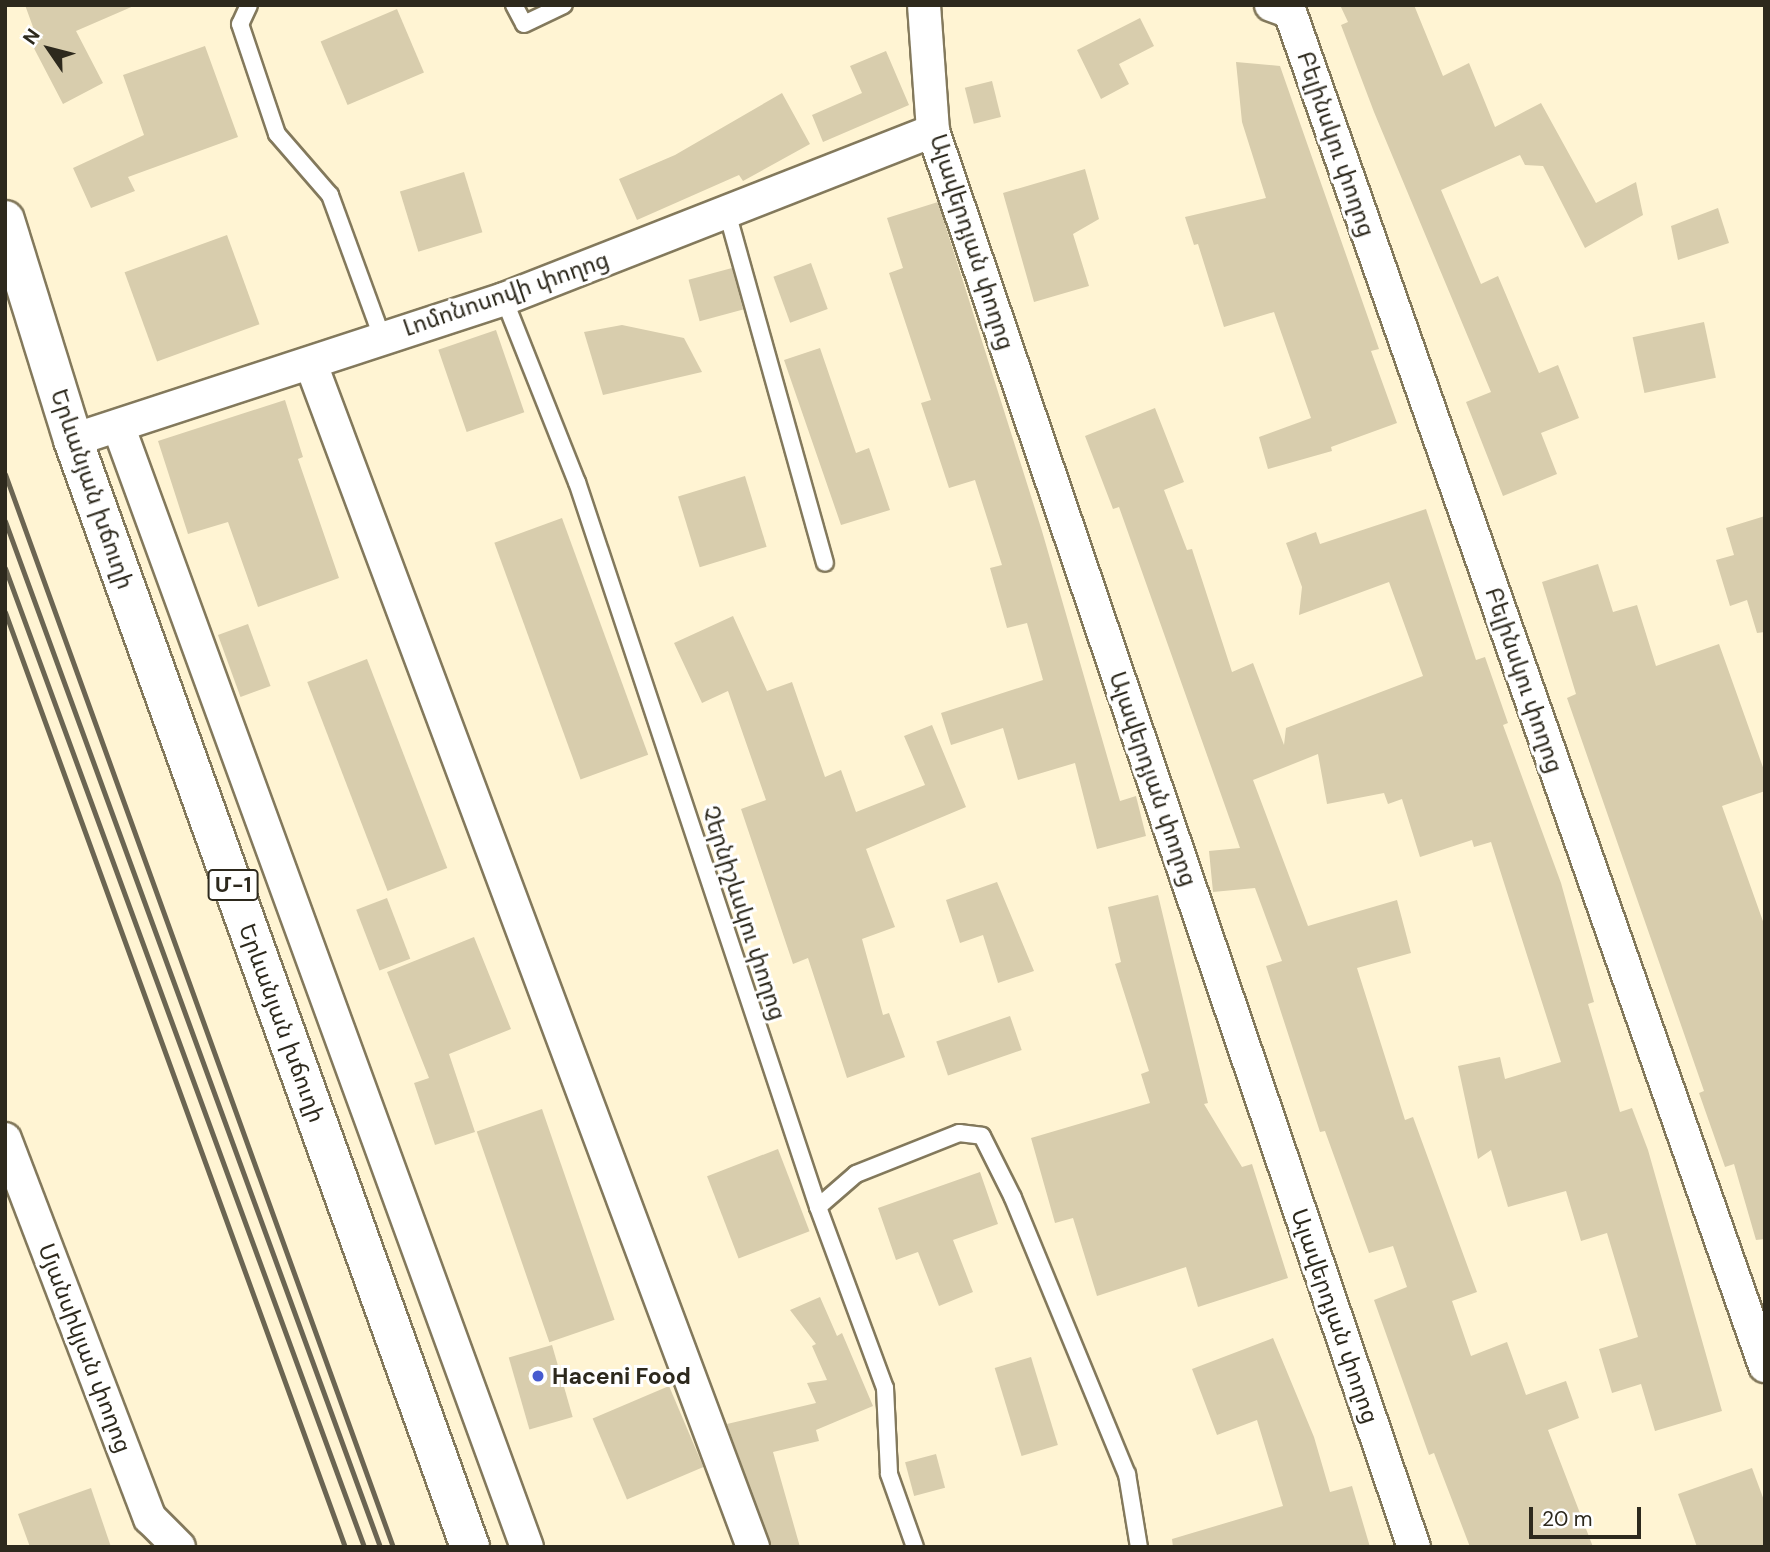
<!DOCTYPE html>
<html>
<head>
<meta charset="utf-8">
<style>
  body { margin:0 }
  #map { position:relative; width:1770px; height:1552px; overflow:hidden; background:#fff4d3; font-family:"DM Sans","Noto Sans Armenian",sans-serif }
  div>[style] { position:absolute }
  .building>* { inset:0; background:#d8cdad; transform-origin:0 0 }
  .roads { filter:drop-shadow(2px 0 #83795c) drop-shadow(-2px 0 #83795c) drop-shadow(0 2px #83795c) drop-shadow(0 -2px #83795c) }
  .service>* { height:16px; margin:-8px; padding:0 8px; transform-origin:8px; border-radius:8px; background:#fff }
  .minor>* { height:32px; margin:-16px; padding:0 16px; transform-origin:16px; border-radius:16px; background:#fff }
  .trunk>* { height:38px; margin:-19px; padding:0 19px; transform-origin:19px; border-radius:19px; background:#fff }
  .rail>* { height:5px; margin:-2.5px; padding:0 2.5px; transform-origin:2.5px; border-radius:2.5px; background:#6b6552 }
  .dots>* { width:19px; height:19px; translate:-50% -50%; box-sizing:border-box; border:4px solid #fff; border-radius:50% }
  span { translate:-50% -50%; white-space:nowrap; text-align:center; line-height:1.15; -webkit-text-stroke:6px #fff; paint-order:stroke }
  .shield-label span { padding:2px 5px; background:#fff; border:2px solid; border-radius:5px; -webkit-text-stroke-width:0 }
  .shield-label { font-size:21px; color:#2d291d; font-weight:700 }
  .street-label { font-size:23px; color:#2d291d }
  .poi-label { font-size:23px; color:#2d291d; font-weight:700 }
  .left { translate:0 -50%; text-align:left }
  .frame { position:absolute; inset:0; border:7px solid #2d291d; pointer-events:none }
  .north { position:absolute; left:14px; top:14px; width:70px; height:70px; -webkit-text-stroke:5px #fff; paint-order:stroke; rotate:305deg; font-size:19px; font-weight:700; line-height:28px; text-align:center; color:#2d291d }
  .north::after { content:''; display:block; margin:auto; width:24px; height:32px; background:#2d291d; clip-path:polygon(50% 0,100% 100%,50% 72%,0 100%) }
  .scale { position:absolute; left:1529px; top:1507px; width:112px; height:32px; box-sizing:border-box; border:4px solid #2d291d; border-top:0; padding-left:9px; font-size:21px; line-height:24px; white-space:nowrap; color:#2d291d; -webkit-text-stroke:5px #fff; paint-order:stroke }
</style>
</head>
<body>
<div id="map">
  <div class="building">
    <i style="clip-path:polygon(25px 5px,136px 5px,76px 31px,103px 83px,63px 104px,25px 31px,33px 27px)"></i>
    <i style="clip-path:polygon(1340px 5px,1414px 5px,1443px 76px,1469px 63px,1495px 127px,1541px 103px,1596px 203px,1636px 182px,1643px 215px,1585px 248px,1543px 166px,1525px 165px,1520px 155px,1441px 190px,1481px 284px,1498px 276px,1539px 373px,1558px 365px,1579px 418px,1541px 433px,1557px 474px,1503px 496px,1466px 402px,1491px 392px,1374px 112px,1341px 25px,1348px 22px)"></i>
    <i style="left:397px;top:9px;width:69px;height:83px;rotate:67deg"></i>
    <i style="clip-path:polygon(1140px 18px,1154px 46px,1119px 64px,1129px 84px,1101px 99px,1077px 50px)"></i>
    <i style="clip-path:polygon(205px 46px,238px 137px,128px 177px,135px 191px,91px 208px,73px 168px,144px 135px,123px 75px)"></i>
    <i style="clip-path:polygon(886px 51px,909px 105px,823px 142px,812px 115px,862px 93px,850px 66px)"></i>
    <i style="clip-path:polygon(1236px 62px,1280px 66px,1379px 349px,1371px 351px,1397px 423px,1331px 447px,1332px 451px,1268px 469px,1259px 437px,1311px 418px,1274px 312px,1224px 327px,1198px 244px,1194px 245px,1185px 217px,1266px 198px,1242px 122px)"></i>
    <i style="left:992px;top:81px;width:37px;height:28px;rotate:76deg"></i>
    <i style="clip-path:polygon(782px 93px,810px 144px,743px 181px,739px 175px,637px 220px,619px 179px,675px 155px)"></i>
    <i style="clip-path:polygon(1085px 169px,1099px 219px,1073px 234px,1089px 286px,1034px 302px,1003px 193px)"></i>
    <i style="left:464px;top:172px;width:63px;height:67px;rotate:73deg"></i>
    <i style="clip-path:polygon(938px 202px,1042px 531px,1120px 801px,1136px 796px,1146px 836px,1097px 849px,1075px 763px,1018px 780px,1003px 728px,951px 745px,941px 713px,1043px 680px,1027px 623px,1007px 628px,990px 568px,1002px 565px,975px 480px,949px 488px,921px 403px,931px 400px,889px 273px,903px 268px,887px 218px)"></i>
    <i style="clip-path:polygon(1718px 208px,1729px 243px,1678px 260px,1671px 226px)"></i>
    <i style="left:227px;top:235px;width:95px;height:109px;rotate:70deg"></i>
    <i style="left:811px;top:263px;width:49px;height:40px;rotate:70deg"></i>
    <i style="left:732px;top:268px;width:43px;height:45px;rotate:75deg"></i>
    <i style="left:1704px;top:322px;width:57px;height:73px;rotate:78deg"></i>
    <i style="clip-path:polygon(622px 325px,684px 338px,702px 372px,603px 395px,584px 332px)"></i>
    <i style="left:496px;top:330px;width:87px;height:61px;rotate:71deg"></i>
    <i style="clip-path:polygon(820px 348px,856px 453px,869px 448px,890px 510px,841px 525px,784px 360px)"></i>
    <i style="clip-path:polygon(285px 400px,303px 457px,298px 459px,339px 578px,258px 607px,228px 522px,188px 534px,158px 441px)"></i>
    <i style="clip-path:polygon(1155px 408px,1184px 482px,1164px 490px,1187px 550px,1192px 549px,1232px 672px,1253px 663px,1284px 745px,1286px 728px,1423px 676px,1389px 582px,1299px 615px,1302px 587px,1286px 543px,1316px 532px,1320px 544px,1426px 509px,1476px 660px,1485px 657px,1508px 723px,1503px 725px,1561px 883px,1594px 1002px,1588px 1004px,1620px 1112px,1632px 1108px,1648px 1150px,1722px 1411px,1655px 1431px,1641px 1384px,1612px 1393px,1599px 1349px,1638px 1337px,1607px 1233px,1581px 1241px,1566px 1191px,1508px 1207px,1491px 1150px,1478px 1159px,1458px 1066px,1500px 1057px,1505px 1079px,1561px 1062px,1491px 842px,1474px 847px,1472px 840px,1420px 857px,1402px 799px,1388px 804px,1384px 793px,1327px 804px,1318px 754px,1253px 780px,1308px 926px,1397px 900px,1411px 953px,1357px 968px,1405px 1120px,1413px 1117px,1477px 1292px,1452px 1301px,1471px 1356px,1507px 1342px,1526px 1395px,1566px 1381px,1579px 1418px,1548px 1430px,1593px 1547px,1470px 1547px,1434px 1453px,1429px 1455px,1374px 1300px,1407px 1287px,1393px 1246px,1369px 1253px,1325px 1131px,1320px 1132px,1266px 966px,1282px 961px,1255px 888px,1213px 892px,1209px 851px,1240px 848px,1119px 507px,1113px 509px,1085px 436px)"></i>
    <i style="left:745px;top:476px;width:74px;height:70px;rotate:73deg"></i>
    <i style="clip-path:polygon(1765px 516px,1765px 632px,1757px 633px,1747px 600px,1730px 606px,1716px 560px,1734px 555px,1726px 528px)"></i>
    <i style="left:562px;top:518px;width:252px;height:72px;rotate:70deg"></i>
    <i style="clip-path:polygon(1598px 564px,1613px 612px,1637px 605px,1656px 666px,1719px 644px,1765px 773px,1765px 791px,1722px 806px,1765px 927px,1765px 1239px,1756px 1240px,1734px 1164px,1725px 1167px,1699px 1093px,1704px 1091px,1567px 698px,1576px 694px,1542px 582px)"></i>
    <i style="clip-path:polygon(733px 616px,767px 691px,792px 682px,825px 777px,841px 770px,856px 812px,925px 785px,904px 736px,932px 725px,966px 807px,866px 849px,895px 927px,862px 939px,883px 1015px,889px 1013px,905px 1057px,847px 1078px,808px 958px,793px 964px,741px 809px,766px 800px,728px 691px,702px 703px,674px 643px)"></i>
    <i style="left:248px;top:624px;width:66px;height:32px;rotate:70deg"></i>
    <i style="left:367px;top:659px;width:224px;height:64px;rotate:69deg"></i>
    <i style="clip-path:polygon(997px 882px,1034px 971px,998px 983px,983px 935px,960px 943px,946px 900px)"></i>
    <i style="clip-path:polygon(1158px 895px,1208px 1103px,1204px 1104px,1242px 1167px,1252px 1164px,1288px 1278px,1198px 1307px,1186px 1267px,1097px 1296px,1073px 1218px,1055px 1223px,1031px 1138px,1150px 1103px,1141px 1074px,1149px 1071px,1115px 964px,1121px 962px,1108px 907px)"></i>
    <i style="left:387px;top:898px;width:65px;height:33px;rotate:69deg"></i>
    <i style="clip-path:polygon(474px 937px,511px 1029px,449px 1054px,475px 1132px,435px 1145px,414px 1083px,429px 1078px,387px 972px)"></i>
    <i style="left:1010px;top:1016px;width:36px;height:78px;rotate:71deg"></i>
    <i style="left:542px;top:1109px;width:223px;height:69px;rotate:71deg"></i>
    <i style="left:778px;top:1149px;width:88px;height:76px;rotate:69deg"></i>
    <i style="clip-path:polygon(980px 1172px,998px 1224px,953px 1240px,973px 1292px,939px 1306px,918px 1252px,896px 1260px,878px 1208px)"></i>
    <i style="clip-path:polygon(820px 1297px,837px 1336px,842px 1333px,873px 1406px,816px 1430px,819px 1441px,773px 1452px,800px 1547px,771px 1547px,727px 1424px,816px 1403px,807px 1383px,827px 1380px,812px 1346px,816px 1344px,790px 1310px)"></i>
    <i style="clip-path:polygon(1273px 1338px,1314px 1437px,1330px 1492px,1352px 1486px,1370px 1547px,1173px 1547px,1172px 1539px,1283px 1506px,1257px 1420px,1217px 1435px,1192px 1369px)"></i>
    <i style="left:552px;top:1345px;width:75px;height:45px;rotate:74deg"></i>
    <i style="left:1031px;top:1357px;width:92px;height:38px;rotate:73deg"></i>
    <i style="left:669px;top:1386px;width:88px;height:83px;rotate:67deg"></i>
    <i style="left:936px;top:1454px;width:35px;height:32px;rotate:75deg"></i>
    <i style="clip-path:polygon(1752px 1468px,1765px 1503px,1765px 1547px,1697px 1547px,1678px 1494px)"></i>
    <i style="clip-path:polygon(91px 1488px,111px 1547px,30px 1547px,18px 1514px)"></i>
  </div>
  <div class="roads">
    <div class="service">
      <i style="left:249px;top:5px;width:21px;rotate:115deg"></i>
      <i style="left:240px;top:24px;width:116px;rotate:71.4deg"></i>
      <i style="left:277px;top:134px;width:81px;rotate:49deg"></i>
      <i style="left:330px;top:195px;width:151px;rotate:69.9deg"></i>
      <i style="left:514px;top:5px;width:21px;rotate:62deg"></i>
      <i style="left:524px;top:24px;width:44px;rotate:-25.4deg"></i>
      <i style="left:727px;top:212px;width:364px;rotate:74.4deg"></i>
      <i style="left:504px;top:299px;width:197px;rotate:68.3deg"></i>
      <i style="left:577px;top:482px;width:764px;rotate:71.61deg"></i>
      <i style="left:818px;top:1207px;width:193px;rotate:69.7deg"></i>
      <i style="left:885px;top:1388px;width:86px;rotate:87.3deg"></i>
      <i style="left:889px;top:1474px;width:77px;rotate:70.4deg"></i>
      <i style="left:818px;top:1207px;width:50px;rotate:-41deg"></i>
      <i style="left:856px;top:1174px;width:111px;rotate:-21.7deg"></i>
      <i style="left:959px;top:1133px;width:23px;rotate:7deg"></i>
      <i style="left:982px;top:1136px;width:69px;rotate:63.4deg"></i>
      <i style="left:1013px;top:1198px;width:299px;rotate:67.6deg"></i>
      <i style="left:1127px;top:1474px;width:74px;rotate:80.7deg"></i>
    </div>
    <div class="minor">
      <i style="left:924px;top:5px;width:126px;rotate:85.9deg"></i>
      <i style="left:933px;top:131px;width:1495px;rotate:71.24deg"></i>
      <i style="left:1271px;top:5px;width:20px;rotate:20deg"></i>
      <i style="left:1290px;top:12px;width:1435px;rotate:70.67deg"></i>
      <i style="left:311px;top:364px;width:1263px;rotate:69.51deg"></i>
      <i style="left:119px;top:428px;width:1191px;rotate:69.97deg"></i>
      <i style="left:73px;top:440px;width:453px;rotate:-18.1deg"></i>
      <i style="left:504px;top:299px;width:461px;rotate:-21.4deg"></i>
      <i style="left:5px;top:1139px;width:406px;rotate:69.1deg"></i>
      <i style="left:150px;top:1518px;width:41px;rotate:45deg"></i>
    </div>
    <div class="trunk">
      <i style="left:5px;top:220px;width:230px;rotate:72.8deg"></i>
      <i style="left:73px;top:440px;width:1176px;rotate:70.27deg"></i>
    </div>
  </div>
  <div class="rail">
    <i style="left:5px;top:474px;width:1141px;rotate:70.12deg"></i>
    <i style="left:5px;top:521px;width:1092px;rotate:69.92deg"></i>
    <i style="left:5px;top:568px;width:1043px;rotate:69.86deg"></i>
    <i style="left:5px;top:612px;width:995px;rotate:70.02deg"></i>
  </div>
  <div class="dots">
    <i style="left:538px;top:1376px;background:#475bcf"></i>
  </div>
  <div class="shield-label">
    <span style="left:233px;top:885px">Մ-1</span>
  </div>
  <div class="street-label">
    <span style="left:1336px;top:144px;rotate:71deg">Բելինսկու փողոց</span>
    <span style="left:972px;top:242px;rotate:72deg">Ալավերդյան փողոց</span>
    <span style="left:506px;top:294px;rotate:-19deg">Լոմոնոսովի փողոց</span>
    <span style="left:92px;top:489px;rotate:71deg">Երևանյան խճուղի</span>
    <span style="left:1524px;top:680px;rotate:71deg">Բելինսկու փողոց</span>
    <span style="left:1153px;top:779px;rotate:71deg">Ալավերդյան փողոց</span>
    <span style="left:744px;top:913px;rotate:72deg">Չերնիշևսկու փողոց</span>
    <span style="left:282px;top:1023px;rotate:70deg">Երևանյան խճուղի</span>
    <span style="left:1335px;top:1316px;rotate:71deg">Ալավերդյան փողոց</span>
    <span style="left:85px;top:1348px;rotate:69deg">Մյանսիկյան փողոց</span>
  </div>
  <div class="poi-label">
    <span class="left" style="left:552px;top:1376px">Haceni Food</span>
  </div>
  <div class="frame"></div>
  <div class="north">N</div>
  <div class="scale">20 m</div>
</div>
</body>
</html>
